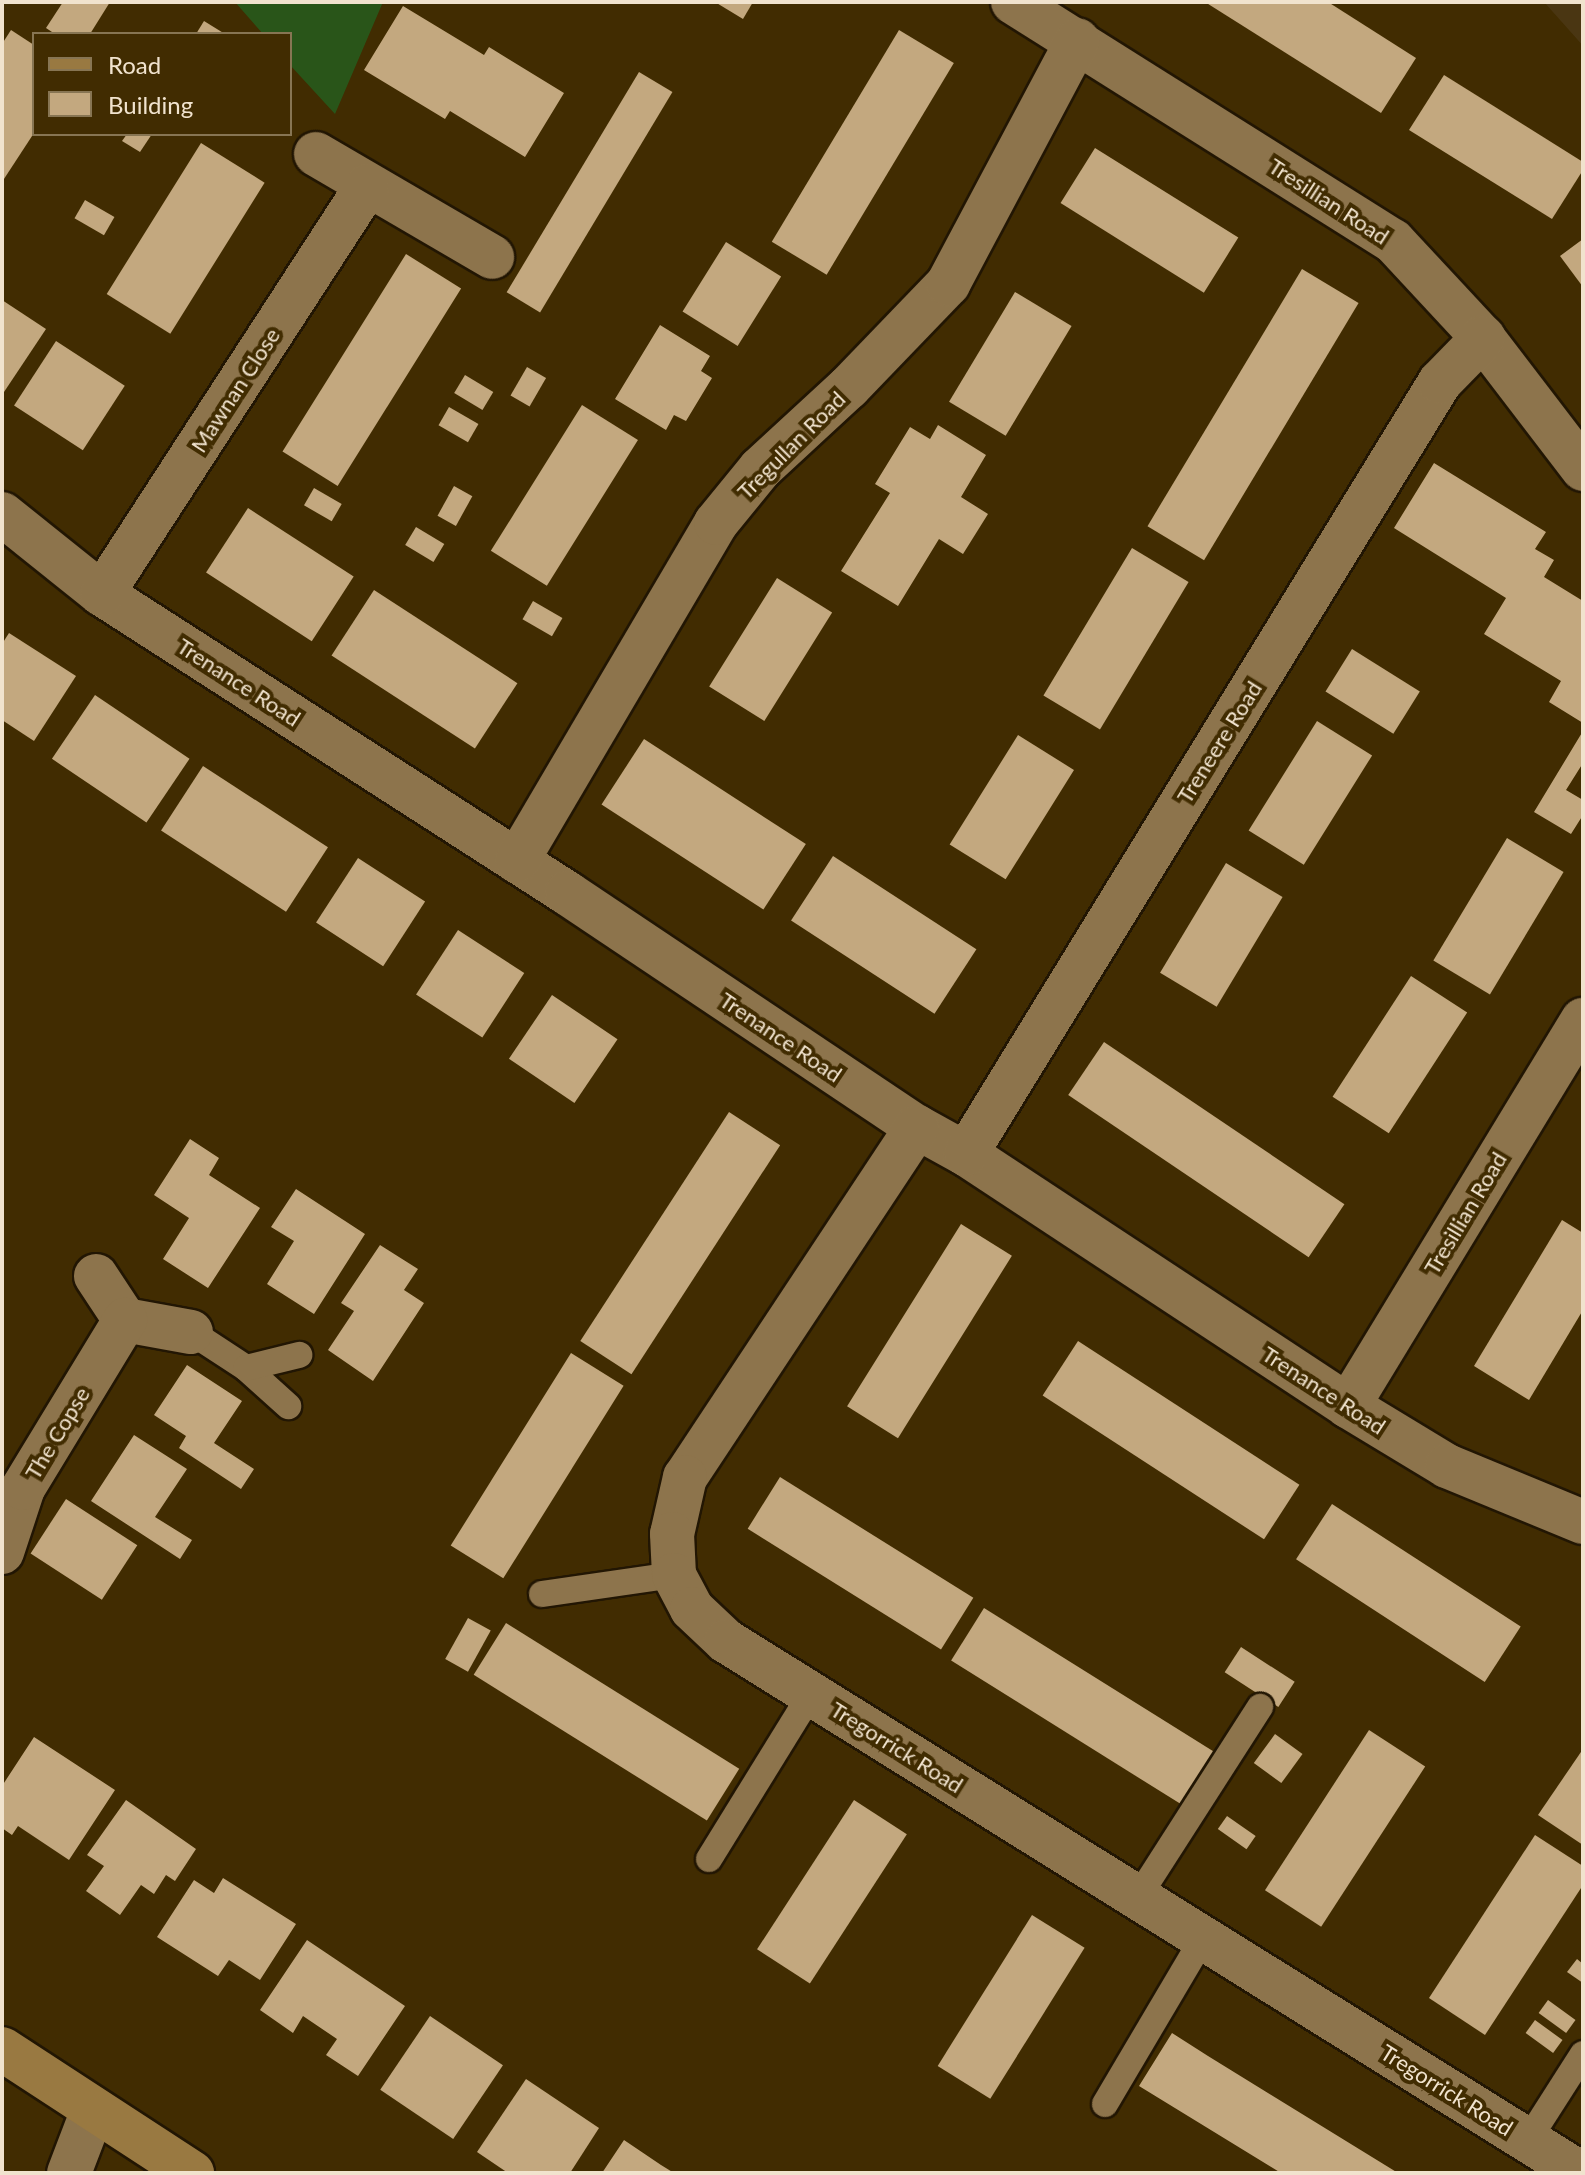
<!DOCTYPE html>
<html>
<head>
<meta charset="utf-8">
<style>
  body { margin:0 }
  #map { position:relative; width:1585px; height:2175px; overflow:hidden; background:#412c01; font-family:Lato,sans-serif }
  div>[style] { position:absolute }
  .built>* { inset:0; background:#4a3612 }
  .green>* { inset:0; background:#295519 }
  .building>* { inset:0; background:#c3a87f; transform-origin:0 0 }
  .roads { filter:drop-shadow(2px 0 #221603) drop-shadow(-2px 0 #221603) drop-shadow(0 2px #221603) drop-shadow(0 -2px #221603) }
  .service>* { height:26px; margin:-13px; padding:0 13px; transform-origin:13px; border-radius:13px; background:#8d744c }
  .minor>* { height:44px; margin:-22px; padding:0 22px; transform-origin:22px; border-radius:22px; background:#8d744c }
  .secondary>* { height:44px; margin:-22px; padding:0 22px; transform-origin:22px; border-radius:22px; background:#997941 }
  span { translate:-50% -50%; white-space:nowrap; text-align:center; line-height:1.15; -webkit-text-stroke:8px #412c01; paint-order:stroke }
  .street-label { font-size:22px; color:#f1e3ce }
  .frame { position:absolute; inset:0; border:4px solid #f1e3ce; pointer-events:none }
  .legend { position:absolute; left:32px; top:32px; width:260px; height:104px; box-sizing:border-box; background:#412c01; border:2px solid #877553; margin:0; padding:10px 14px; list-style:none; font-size:24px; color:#f1e3ce }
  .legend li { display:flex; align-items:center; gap:16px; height:40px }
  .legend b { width:40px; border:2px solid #877553 }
</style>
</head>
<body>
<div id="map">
  <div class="built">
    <i style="clip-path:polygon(1544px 2px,1583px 2px,1583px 46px,1577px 39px)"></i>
  </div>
  <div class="green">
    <i style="clip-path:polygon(235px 2px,383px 2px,335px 114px,290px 65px,290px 34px,263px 34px)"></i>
  </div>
  <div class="building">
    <i style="clip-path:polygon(63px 2px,110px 2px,90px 34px,55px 34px,46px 28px)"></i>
    <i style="clip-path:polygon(715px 2px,753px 2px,743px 19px)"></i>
    <i style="clip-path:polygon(1205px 2px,1328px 2px,1416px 58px,1381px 113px)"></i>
    <i style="clip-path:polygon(403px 6px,484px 55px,489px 47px,564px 93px,525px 157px,450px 111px,445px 119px,364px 70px)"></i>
    <i style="clip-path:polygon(204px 21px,225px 34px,196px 34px)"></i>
    <i style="clip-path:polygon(11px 30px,34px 45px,34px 133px,2px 182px,2px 44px)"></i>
    <i style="left:899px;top:30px;width:64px;height:247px;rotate:31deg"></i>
    <i style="left:639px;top:72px;width:39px;height:257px;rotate:31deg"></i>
    <i style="clip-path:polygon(1444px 75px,1583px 162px,1583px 170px,1552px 219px,1409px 130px)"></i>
    <i style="clip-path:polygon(127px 134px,152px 134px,140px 152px,122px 141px)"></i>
    <i style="left:201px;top:143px;width:75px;height:178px;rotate:32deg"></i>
    <i style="left:1095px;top:148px;width:169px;height:65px;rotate:32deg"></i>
    <i style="left:85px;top:200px;width:34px;height:21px;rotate:30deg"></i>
    <i style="clip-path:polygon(1583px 239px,1583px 287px,1560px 256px)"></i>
    <i style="left:726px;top:242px;width:65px;height:82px;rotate:32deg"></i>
    <i style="left:406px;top:254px;width:65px;height:233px;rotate:32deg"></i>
    <i style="left:1302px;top:269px;width:66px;height:300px;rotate:31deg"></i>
    <i style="left:1015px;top:292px;width:66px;height:128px;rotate:31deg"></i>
    <i style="clip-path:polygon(2px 300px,46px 329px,2px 395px)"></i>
    <i style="clip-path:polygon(660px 325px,710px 356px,701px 371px,712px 378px,686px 421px,674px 415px,666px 430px,615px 399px)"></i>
    <i style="left:56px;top:341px;width:82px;height:77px;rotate:33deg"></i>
    <i style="left:527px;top:367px;width:22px;height:33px;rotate:30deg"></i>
    <i style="left:465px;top:375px;width:33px;height:21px;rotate:31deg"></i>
    <i style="left:582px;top:405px;width:66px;height:172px;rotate:32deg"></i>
    <i style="left:449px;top:407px;width:34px;height:21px;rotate:30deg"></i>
    <i style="clip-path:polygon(938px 425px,986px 455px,961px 497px,988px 514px,963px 554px,939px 539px,898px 606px,841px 571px,890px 493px,875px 484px,910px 427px,930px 439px)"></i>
    <i style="clip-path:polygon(1434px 463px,1546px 532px,1535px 549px,1554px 560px,1544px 577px,1583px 601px,1583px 723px,1549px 702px,1561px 681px,1484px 634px,1506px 598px,1394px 528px)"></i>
    <i style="left:454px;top:486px;width:21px;height:34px;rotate:29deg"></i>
    <i style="left:314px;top:488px;width:32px;height:20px;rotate:30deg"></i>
    <i style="left:248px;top:508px;width:126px;height:77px;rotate:33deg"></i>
    <i style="left:416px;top:527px;width:33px;height:21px;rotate:31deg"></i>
    <i style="left:1132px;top:548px;width:66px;height:172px;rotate:31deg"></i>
    <i style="left:777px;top:578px;width:65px;height:128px;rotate:32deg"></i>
    <i style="left:374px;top:590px;width:171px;height:78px;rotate:33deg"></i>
    <i style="left:533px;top:601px;width:34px;height:21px;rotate:30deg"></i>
    <i style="clip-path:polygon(9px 633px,76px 676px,34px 741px,2px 720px,2px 644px)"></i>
    <i style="left:1352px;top:649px;width:80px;height:50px;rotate:32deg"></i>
    <i style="left:95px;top:695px;width:114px;height:77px;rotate:34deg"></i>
    <i style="left:1317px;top:721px;width:65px;height:129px;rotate:32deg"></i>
    <i style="clip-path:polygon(1583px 731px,1583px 763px,1566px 790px,1583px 800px,1583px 815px,1571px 834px,1534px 812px)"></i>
    <i style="left:1018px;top:735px;width:66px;height:129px;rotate:32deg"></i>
    <i style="left:644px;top:739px;width:193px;height:78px;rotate:33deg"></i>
    <i style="left:203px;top:766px;width:149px;height:77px;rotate:33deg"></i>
    <i style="left:1507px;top:838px;width:66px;height:143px;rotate:31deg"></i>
    <i style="left:833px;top:856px;width:171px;height:77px;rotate:33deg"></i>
    <i style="left:358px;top:858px;width:80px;height:77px;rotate:33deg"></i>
    <i style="left:1226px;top:863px;width:66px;height:128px;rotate:31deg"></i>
    <i style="left:458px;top:930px;width:79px;height:77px;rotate:33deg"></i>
    <i style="left:1411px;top:976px;width:67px;height:144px;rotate:33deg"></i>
    <i style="left:552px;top:995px;width:79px;height:77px;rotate:34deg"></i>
    <i style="left:1104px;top:1042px;width:290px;height:64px;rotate:34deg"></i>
    <i style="left:729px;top:1112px;width:61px;height:273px;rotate:33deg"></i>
    <i style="clip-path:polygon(190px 1139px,219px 1158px,209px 1175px,260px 1208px,208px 1288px,163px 1259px,189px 1218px,154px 1195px)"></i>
    <i style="clip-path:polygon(296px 1189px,365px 1234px,314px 1314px,267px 1284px,294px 1241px,271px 1227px)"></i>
    <i style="clip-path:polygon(1562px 1220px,1583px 1233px,1583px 1310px,1529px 1400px,1474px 1366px)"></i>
    <i style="left:961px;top:1224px;width:60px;height:215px;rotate:32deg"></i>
    <i style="clip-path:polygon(380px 1245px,418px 1269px,404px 1290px,424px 1303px,373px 1381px,328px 1350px,354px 1311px,341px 1303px)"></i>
    <i style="left:1078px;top:1341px;width:264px;height:65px;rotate:33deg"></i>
    <i style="left:571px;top:1353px;width:62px;height:227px;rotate:32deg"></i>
    <i style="clip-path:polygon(187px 1365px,242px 1401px,214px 1443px,254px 1469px,241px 1489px,179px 1448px,186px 1436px,154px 1415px)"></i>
    <i style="clip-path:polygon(134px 1435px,187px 1469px,155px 1517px,192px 1540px,180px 1559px,91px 1501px)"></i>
    <i style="left:780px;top:1477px;width:228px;height:61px;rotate:32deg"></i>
    <i style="left:66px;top:1499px;width:85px;height:65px;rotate:33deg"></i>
    <i style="left:1332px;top:1504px;width:225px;height:66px;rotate:33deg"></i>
    <i style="left:984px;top:1608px;width:276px;height:62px;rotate:32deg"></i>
    <i style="left:468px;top:1618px;width:26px;height:47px;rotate:29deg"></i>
    <i style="left:506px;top:1623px;width:275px;height:61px;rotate:32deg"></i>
    <i style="left:1241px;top:1647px;width:64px;height:30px;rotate:33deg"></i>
    <i style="left:1369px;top:1730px;width:67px;height:191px;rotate:33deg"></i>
    <i style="left:1275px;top:1734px;width:34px;height:36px;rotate:36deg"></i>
    <i style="clip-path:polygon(34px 1737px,115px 1790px,69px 1860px,18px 1826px,12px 1835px,2px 1828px,2px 1786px)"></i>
    <i style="clip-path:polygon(1583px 1749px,1583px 1845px,1538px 1815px)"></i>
    <i style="clip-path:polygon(126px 1800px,196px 1849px,175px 1881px,166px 1875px,154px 1894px,141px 1885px,120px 1915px,86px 1891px,104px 1866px,87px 1855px)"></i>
    <i style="left:854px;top:1800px;width:63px;height:178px;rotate:33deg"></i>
    <i style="left:1227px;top:1816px;width:35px;height:16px;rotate:35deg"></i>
    <i style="clip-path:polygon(1535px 1835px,1583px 1866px,1583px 1885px,1485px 2035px,1429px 1998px)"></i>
    <i style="clip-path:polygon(223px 1878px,296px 1924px,260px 1980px,229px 1960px,218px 1976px,157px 1937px,194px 1880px,214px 1893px)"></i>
    <i style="left:1032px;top:1915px;width:62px;height:178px;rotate:32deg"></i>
    <i style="clip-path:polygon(307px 1940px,405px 2006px,358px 2076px,326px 2055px,337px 2039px,303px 2016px,293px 2033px,260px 2010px)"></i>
    <i style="clip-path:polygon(1577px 1959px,1583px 1964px,1583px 1983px,1567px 1972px)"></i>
    <i style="left:1548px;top:2000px;width:34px;height:16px;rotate:36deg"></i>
    <i style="left:430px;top:2016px;width:88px;height:89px;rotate:34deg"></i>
    <i style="left:1535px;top:2020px;width:34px;height:16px;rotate:36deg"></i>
    <i style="clip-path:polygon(1172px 2033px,1208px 2056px,1398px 2173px,1281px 2173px,1139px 2086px)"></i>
    <i style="clip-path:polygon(526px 2079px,599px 2128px,570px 2173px,508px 2173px,477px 2152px)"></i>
    <i style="clip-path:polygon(624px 2140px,661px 2165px,674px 2173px,602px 2173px)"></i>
  </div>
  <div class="roads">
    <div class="service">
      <i style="left:191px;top:1332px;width:66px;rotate:33.2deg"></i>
      <i style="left:246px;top:1368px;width:57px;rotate:42.1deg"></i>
      <i style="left:246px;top:1368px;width:55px;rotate:-13.8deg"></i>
      <i style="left:542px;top:1594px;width:133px;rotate:-8.2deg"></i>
      <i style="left:709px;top:1859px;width:194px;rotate:-58.3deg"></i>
      <i style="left:1138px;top:1897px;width:226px;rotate:-57.3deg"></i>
      <i style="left:1105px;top:2104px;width:193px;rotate:-59.4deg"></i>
      <i style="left:1528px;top:2140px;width:102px;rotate:-57.4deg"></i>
    </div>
    <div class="minor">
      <i style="left:1013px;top:2px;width:449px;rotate:32.2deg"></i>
      <i style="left:1393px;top:241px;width:132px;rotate:47.1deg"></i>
      <i style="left:1483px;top:338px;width:165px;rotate:52.6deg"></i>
      <i style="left:316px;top:154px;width:204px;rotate:30.3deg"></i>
      <i style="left:2px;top:514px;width:128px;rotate:38.7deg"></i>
      <i style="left:102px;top:594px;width:553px;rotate:32.74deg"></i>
      <i style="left:567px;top:893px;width:421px;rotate:33.8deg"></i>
      <i style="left:917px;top:1127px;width:56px;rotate:28.9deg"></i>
      <i style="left:966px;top:1154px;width:458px;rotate:33.4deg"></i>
      <i style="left:1348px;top:1406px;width:116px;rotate:31.2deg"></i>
      <i style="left:1447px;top:1466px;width:147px;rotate:22.4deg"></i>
      <i style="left:102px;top:594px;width:487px;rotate:-57deg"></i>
      <i style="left:517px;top:861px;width:392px;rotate:-59.5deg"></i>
      <i style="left:716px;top:523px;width:70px;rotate:-50.8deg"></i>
      <i style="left:760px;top:469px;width:121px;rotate:-42.7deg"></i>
      <i style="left:849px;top:387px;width:143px;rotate:-46.1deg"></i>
      <i style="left:948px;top:284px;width:276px;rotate:-62deg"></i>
      <i style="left:917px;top:1127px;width:420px;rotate:123.5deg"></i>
      <i style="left:685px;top:1477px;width:58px;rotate:102.8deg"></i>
      <i style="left:672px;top:1534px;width:41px;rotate:87.2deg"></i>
      <i style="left:674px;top:1575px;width:38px;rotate:62deg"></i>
      <i style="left:692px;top:1609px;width:47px;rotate:43.3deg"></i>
      <i style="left:726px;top:1641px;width:1006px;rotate:31.92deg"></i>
      <i style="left:966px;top:1154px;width:906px;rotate:-58.45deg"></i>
      <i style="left:1440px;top:382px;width:62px;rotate:-45.7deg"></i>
      <i style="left:96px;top:1276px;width:53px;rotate:56.6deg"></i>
      <i style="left:125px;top:1320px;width:67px;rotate:10.3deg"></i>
      <i style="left:1348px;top:1406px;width:452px;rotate:-58.7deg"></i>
      <i style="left:2px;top:1552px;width:67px;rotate:-71.8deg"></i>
      <i style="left:23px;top:1488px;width:197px;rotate:-58.7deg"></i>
      <i style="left:69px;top:2173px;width:67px;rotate:-69.1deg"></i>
    </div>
    <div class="secondary">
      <i style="left:2px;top:2049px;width:227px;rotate:33.1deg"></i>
    </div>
  </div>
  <div class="street-label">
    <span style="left:1329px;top:201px;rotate:33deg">Tresillian Road</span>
    <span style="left:235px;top:390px;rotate:-57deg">Mawnan Close</span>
    <span style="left:791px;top:445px;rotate:-45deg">Tregullan Road</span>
    <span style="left:239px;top:682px;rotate:33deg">Trenance Road</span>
    <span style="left:1219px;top:742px;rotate:-58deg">Treneere Road</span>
    <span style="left:781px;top:1037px;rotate:34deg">Trenance Road</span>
    <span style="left:1465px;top:1213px;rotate:-59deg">Tresillian Road</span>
    <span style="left:1324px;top:1390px;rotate:33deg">Trenance Road</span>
    <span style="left:57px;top:1433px;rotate:-59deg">The Copse</span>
    <span style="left:897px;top:1747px;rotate:32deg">Tregorrick Road</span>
    <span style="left:1447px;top:2090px;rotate:32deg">Tregorrick Road</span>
  </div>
  <div class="frame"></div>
  <ul class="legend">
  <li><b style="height:10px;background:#997941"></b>Road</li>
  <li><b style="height:22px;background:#c3a87f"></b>Building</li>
  </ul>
</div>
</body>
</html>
